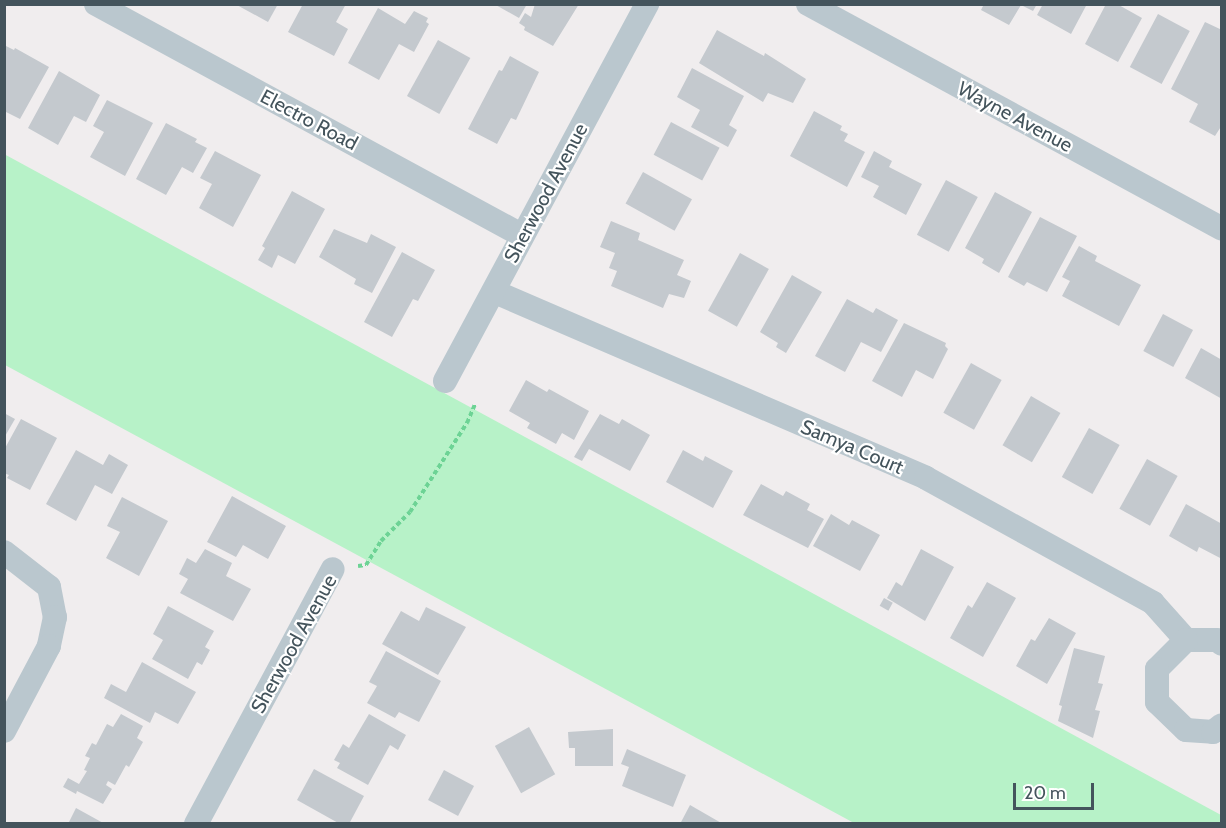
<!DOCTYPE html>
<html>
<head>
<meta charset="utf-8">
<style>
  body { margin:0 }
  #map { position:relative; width:1226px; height:828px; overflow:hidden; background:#f0edee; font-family:Cabin,sans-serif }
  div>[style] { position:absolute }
  .green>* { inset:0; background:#b7f2c8 }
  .building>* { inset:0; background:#c4c9ce; transform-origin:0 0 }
  .path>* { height:4px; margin-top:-2px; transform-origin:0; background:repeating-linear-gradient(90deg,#6dd395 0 4.5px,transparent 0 7.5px) }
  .minor>* { height:24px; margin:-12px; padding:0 12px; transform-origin:12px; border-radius:12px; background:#bac7ce }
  span { translate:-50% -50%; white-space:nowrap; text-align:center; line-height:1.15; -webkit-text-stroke:4.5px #fff; paint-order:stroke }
  .street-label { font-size:20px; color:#44545c }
  .frame { position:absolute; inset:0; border:6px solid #44545c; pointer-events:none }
  .scale { position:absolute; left:1013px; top:783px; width:81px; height:27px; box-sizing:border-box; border:3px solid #44545c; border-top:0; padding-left:8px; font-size:18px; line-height:21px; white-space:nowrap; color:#44545c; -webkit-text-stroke:4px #fff; paint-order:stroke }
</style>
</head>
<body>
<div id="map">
  <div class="green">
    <i style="clip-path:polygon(4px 154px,1221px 815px,1221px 823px,854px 823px,5px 365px)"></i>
  </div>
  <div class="building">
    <i style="clip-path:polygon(235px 4px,278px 4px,268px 22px)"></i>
    <i style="clip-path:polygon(303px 4px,346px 4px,336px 22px,348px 29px,334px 56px,288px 32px)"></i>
    <i style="clip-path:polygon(494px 4px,527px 4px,519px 18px)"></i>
    <i style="clip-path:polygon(535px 4px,579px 4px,553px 46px,524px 30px,525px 27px,519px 23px,525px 13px,531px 17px)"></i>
    <i style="clip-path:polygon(984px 4px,1037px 4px,1033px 11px,1021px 5px,1009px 25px,981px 10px)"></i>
    <i style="clip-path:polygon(1043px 4px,1087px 4px,1071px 34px,1037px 15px)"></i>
    <i style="clip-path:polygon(1106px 4px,1117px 4px,1142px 18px,1118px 62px,1085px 44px)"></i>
    <i style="clip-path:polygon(378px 8px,405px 24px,414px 11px,428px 18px,426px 22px,429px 24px,414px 52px,399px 44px,379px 80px,348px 63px)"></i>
    <i style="left:1158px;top:14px;width:36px;height:60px;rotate:28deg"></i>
    <i style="clip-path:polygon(1205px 22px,1222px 30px,1222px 125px,1215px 136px,1189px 122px,1198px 104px,1171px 89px)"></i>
    <i style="clip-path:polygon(717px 30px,764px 56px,765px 53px,806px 79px,793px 103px,768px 93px,763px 102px,699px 63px)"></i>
    <i style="left:438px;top:40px;width:37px;height:64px;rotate:29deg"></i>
    <i style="clip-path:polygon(4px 45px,14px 50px,15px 48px,49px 67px,20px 119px,4px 111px)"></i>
    <i style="clip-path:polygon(510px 56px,539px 72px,516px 120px,511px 118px,497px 144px,468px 129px,499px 70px,502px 71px)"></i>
    <i style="clip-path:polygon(692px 68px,744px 96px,729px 125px,737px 130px,728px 147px,691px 127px,700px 110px,677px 97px)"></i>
    <i style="clip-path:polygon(59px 71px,100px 95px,86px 122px,74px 116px,58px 145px,28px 128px)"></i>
    <i style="clip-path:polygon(107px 100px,153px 123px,125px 176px,90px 157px,104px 132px,93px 126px)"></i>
    <i style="clip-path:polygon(814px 111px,842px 126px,840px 130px,848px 134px,844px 141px,865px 152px,847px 187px,790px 156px)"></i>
    <i style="left:671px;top:122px;width:55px;height:37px;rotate:28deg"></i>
    <i style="clip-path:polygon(166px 123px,197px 139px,195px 142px,207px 148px,193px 173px,182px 167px,166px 195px,136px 179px)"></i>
    <i style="clip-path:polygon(215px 151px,261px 175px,233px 227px,199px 208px,212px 184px,200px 178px)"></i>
    <i style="clip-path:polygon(874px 151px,892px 161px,889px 167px,922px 184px,906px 215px,873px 197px,879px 186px,861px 177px)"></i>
    <i style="left:643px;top:172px;width:56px;height:36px;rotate:29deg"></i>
    <i style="left:946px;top:180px;width:36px;height:62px;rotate:28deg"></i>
    <i style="clip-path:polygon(292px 191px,325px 209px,295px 264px,278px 255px,272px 268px,258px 260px,265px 248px,262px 246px)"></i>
    <i style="clip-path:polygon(995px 192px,1032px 212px,999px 273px,982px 263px,984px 259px,965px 248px)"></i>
    <i style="clip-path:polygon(1040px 217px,1077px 236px,1047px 292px,1027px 282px,1024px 286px,1008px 277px)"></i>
    <i style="clip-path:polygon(611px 221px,640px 233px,638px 240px,684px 260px,677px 275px,691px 281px,684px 298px,669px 294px,663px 308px,611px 286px,617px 271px,609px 268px,615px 253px,600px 247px)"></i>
    <i style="clip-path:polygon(334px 229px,367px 243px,371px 234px,396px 247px,372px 293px,354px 284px,356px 279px,319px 257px)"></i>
    <i style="clip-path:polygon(1079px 246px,1097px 256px,1095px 261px,1141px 285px,1119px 326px,1062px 296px,1070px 281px,1062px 277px)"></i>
    <i style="clip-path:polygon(402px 252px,435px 270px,418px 301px,413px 299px,392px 337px,364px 322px)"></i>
    <i style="left:740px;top:253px;width:33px;height:66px;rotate:29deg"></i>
    <i style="clip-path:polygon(792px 275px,822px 292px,786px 353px,776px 347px,778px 343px,760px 332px)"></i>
    <i style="clip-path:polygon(847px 299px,873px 313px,876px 308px,898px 320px,881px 352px,861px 342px,845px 372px,815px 356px)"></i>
    <i style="left:1163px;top:314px;width:34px;height:42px;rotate:28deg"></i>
    <i style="clip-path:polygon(904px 323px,946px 343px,945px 346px,948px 349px,933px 379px,916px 370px,902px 397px,872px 381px)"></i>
    <i style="clip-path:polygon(1201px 348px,1222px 360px,1222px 399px,1185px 378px)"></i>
    <i style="left:971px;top:363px;width:35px;height:57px;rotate:29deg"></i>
    <i style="clip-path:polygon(526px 380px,547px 392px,549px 389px,589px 411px,574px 440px,562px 433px,556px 444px,527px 428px,530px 423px,509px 411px)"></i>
    <i style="left:1031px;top:396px;width:34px;height:57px;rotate:30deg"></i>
    <i style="clip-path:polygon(4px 413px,15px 419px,4px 438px)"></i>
    <i style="clip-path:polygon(600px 414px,619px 424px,622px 419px,650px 435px,630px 471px,589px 449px,582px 461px,574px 457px)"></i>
    <i style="clip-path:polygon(21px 419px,57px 438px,30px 490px,7px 478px,9px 475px,4px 473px,4px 450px)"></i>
    <i style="left:1089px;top:428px;width:35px;height:56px;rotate:29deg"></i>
    <i style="clip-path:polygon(76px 450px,103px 465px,109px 454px,128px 465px,112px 494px,95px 485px,76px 521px,46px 504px)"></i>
    <i style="clip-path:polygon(683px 450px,703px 461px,705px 456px,733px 471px,713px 508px,666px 482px)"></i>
    <i style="left:1147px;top:459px;width:35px;height:57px;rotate:29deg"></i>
    <i style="clip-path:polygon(761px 484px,783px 496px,786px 491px,810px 504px,807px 510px,824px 519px,808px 548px,743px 515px)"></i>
    <i style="clip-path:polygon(232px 496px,286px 526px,268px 559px,243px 545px,236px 557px,207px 542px)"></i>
    <i style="clip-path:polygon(122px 497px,168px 521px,139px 576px,106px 558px,120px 532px,107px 526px)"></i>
    <i style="clip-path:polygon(1186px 504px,1222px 524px,1222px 559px,1199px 547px,1197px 552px,1169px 536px)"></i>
    <i style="clip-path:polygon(831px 514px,849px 525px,852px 520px,880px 535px,860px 571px,813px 546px)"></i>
    <i style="clip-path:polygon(205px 549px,232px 563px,226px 576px,251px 589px,233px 621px,180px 593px,188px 579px,179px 574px,187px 558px,196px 563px)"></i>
    <i style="clip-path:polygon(921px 549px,954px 567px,925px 621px,887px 598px,896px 582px,902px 586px)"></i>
    <i style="clip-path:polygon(987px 582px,1016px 598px,983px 657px,950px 638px,968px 605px,972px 608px)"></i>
    <i style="left:884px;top:598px;width:10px;height:9px;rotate:29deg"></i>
    <i style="clip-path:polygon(168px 606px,214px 631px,205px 647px,210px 650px,202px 665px,197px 662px,188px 679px,152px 659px,163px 640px,153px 634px)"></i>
    <i style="clip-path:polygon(426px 607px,466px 627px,438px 675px,382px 644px,401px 611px,419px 621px)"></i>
    <i style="clip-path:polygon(1049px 618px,1076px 633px,1047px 684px,1016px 666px,1031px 639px,1035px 641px)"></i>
    <i style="clip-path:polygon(1074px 648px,1105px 656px,1098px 683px,1103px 684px,1095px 710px,1100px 711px,1093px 738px,1058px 721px,1062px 706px,1059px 705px)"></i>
    <i style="clip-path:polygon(386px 651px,441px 681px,419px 722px,399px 712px,395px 718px,367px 703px,377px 686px,369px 682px)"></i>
    <i style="clip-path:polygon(142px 662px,196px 692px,178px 724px,155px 712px,150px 723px,104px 698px,111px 684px,126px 692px)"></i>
    <i style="clip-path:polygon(121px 714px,143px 726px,137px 738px,143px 742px,129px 767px,126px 765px,115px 785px,108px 781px,106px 785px,112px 789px,103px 804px,77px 791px,76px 794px,63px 787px,68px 778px,79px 784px,87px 771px,84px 770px,90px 758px,85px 756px,92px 743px,96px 745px,107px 724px,113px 727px)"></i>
    <i style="clip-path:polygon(369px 714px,406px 735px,398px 750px,390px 745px,368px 785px,337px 768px,340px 763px,334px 760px,343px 744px,349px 748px)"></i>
    <i style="left:529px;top:727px;width:54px;height:39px;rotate:61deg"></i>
    <i style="clip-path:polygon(613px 729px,613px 766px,575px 766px,575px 748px,569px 748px,568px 732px)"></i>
    <i style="clip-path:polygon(627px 749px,686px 775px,673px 807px,622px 786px,629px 767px,621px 764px)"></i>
    <i style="clip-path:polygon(314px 769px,364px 796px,349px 824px,340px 824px,297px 800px)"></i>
    <i style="left:444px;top:770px;width:34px;height:34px;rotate:28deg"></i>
    <i style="clip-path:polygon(690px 805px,723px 824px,680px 824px)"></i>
    <i style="clip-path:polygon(76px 808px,105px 824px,68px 824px)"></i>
  </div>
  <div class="path">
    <i style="left:358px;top:566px;width:8px;rotate:-7deg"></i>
    <i style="left:366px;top:565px;width:28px;rotate:-58deg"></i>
    <i style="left:381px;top:541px;width:41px;rotate:-45deg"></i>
    <i style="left:410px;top:512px;width:106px;rotate:-57.4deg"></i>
    <i style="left:467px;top:423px;width:21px;rotate:-67deg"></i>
  </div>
  <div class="minor">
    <i style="left:96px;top:4px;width:485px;rotate:28.5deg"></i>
    <i style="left:808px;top:4px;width:471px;rotate:28.5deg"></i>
    <i style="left:495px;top:292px;width:469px;rotate:23.3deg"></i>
    <i style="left:926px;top:478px;width:259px;rotate:28.8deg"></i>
    <i style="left:1153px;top:603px;width:50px;rotate:48.3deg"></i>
    <i style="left:445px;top:381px;width:428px;rotate:-61.8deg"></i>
    <i style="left:4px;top:552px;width:57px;rotate:37.9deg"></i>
    <i style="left:49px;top:587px;width:31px;rotate:79deg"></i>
    <i style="left:55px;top:617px;width:30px;rotate:102deg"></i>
    <i style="left:49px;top:646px;width:96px;rotate:117.9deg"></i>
    <i style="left:1222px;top:644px;width:6px;rotate:-141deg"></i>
    <i style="left:1217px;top:640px;width:31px;rotate:180deg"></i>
    <i style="left:1186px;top:640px;width:41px;rotate:135deg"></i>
    <i style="left:1157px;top:669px;width:33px;rotate:90deg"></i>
    <i style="left:1157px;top:702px;width:40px;rotate:44deg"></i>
    <i style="left:1186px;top:730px;width:27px;rotate:4deg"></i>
    <i style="left:1213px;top:732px;width:11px;rotate:-38deg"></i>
    <i style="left:196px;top:824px;width:289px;rotate:-61.8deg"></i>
  </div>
  <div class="street-label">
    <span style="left:1015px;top:117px;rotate:28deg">Wayne Avenue</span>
    <span style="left:309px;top:120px;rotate:28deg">Electro Road</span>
    <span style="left:546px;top:193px;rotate:-62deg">Sherwood Avenue</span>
    <span style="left:852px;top:447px;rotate:23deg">Samya Court</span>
    <span style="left:294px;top:644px;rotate:-61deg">Sherwood Avenue</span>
  </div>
  <div class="frame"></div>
  <div class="scale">20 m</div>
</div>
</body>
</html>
